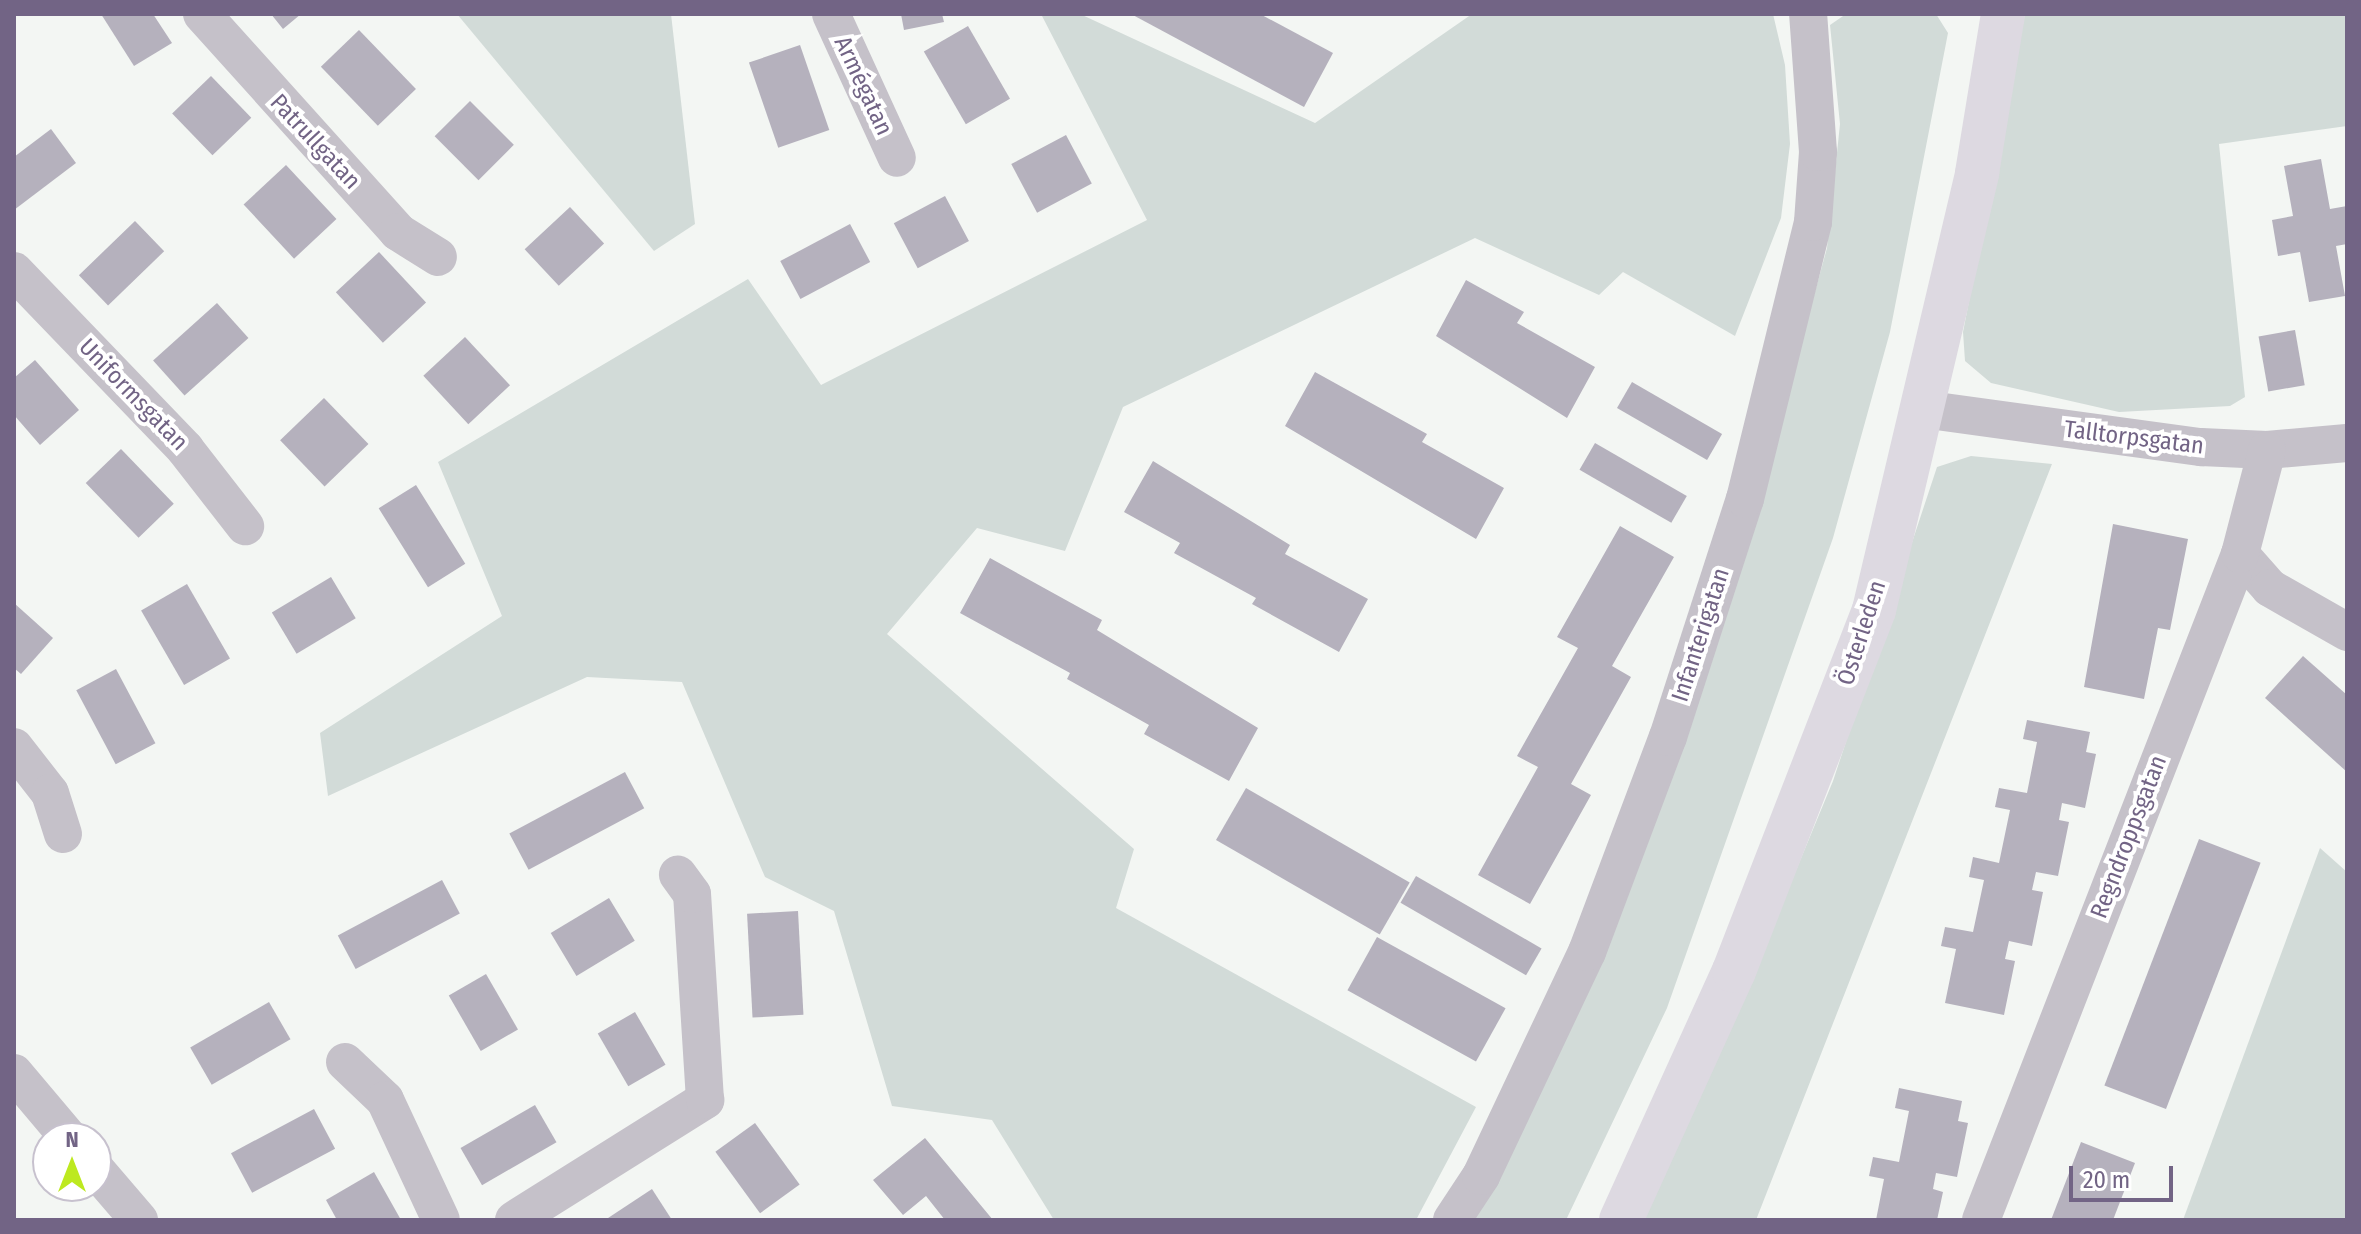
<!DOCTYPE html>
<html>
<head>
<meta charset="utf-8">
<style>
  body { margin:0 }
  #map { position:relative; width:2361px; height:1234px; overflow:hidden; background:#f3f6f3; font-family:"Fira Sans Condensed",sans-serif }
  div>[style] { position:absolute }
  .green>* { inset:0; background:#d2dbd8 }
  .building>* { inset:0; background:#b5b1bd; transform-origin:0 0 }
  .minor>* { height:38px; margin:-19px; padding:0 19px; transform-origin:19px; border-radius:19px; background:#c5c1c9 }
  .major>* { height:44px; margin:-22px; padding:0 22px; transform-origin:22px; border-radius:22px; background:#ddd9e1 }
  span { translate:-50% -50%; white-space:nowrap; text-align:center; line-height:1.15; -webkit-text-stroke:8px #fff; paint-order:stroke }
  .street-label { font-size:24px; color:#726485 }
  .frame { position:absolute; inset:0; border:16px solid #726485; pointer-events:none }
  .north { position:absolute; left:32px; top:1122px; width:80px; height:80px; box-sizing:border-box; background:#fff; border:2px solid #c7c1ce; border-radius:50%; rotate:0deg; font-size:22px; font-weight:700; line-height:32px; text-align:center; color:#726485 }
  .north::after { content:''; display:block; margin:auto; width:28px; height:36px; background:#bde920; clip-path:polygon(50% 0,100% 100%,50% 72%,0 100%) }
  .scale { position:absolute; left:2069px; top:1166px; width:104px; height:36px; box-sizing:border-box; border:4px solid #726485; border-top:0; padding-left:10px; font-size:24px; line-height:28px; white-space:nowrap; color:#726485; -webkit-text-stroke:6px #fff; paint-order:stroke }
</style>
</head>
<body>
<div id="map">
  <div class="green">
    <i style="clip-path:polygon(457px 14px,671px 14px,695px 224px,654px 251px)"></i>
    <i style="clip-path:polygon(1041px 14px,1080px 14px,1315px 123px,1472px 14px,1773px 14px,1785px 65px,1790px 144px,1781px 218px,1735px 336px,1623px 272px,1599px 295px,1475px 238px,1123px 407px,1065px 551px,977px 528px,887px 634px,1134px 849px,1116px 908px,1476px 1107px,1416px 1220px,1054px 1220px,992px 1120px,892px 1106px,834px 911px,765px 877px,682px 682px,587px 677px,328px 796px,320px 733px,502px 616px,438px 462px,748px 279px,821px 385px,1147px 220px)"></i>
    <i style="clip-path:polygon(1846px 14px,1936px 14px,1948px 33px,1890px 332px,1833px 538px,1667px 1008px,1566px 1220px,1464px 1220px,1739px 568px,1827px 248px,1840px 124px,1830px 25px)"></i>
    <i style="clip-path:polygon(2025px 14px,2347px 14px,2347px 126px,2219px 144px,2245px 397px,2230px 406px,2119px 412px,1991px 383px,1965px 361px,1963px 332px)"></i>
    <i style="clip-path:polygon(1971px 456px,2052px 464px,1756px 1220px,1635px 1220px,1765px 945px,1833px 781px,1937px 467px)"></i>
    <i style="clip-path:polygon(2320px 848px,2347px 872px,2347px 1220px,2183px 1220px)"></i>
  </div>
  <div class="building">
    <i style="clip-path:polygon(101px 14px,153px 14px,172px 43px,134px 66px)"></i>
    <i style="clip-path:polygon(271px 14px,301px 14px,283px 29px)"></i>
    <i style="clip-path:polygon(901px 14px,942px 14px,944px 22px,904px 30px)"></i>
    <i style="clip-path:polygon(1131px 14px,1260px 14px,1333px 53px,1304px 107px)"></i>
    <i style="left:968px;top:26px;width:84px;height:51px;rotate:60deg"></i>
    <i style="left:359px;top:30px;width:82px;height:53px;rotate:46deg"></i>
    <i style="left:800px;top:45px;width:90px;height:54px;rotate:71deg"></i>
    <i style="left:211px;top:76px;width:58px;height:54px;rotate:46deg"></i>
    <i style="left:470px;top:101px;width:62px;height:50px;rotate:45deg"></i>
    <i style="clip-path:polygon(51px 129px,76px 163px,14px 210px,14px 157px)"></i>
    <i style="left:1066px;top:135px;width:55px;height:62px;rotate:62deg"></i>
    <i style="clip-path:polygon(2321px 159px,2330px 209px,2347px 206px,2347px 244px,2336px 246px,2345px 296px,2309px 302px,2300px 252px,2278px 256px,2272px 220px,2293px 216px,2284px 166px)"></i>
    <i style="left:286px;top:165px;width:74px;height:58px;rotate:47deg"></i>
    <i style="left:945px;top:196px;width:51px;height:58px;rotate:62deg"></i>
    <i style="left:570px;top:207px;width:50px;height:62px;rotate:47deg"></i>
    <i style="left:135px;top:221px;width:42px;height:78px;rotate:46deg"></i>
    <i style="left:850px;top:224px;width:43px;height:79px;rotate:62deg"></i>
    <i style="left:379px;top:252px;width:69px;height:59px;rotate:47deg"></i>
    <i style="clip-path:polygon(1466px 280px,1524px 312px,1517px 323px,1595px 367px,1567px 418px,1436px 336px)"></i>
    <i style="left:217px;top:303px;width:47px;height:86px;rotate:48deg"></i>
    <i style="left:2295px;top:330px;width:56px;height:37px;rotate:80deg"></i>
    <i style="left:465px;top:337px;width:66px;height:57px;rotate:47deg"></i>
    <i style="clip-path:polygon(35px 360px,79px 410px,40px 445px,14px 415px,14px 378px)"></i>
    <i style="clip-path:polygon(1315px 372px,1427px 434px,1422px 442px,1504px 488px,1476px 539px,1285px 426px)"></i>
    <i style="left:1632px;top:382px;width:104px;height:30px;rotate:30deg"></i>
    <i style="left:324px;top:398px;width:64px;height:61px;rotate:46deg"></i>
    <i style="left:1595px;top:443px;width:106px;height:31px;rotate:30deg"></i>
    <i style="left:121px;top:449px;width:76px;height:49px;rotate:46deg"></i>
    <i style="clip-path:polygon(1153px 461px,1290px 545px,1285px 554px,1368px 599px,1339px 652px,1252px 604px,1256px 598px,1174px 553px,1180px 543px,1124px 512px)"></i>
    <i style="left:416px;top:485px;width:93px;height:44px;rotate:58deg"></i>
    <i style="clip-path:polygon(2113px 524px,2188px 539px,2170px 630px,2158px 628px,2144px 699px,2084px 687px)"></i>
    <i style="clip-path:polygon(1620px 526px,1674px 557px,1612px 666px,1631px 677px,1571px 784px,1591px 795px,1530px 904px,1478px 875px,1538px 767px,1517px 756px,1578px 648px,1557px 637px)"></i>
    <i style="clip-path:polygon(990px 558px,1102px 620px,1097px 630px,1258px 728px,1229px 781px,1144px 734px,1149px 725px,1067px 679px,1070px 673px,960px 613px)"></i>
    <i style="left:331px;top:577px;width:48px;height:69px;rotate:59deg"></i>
    <i style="left:187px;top:584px;width:86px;height:53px;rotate:60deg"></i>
    <i style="clip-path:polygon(14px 603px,53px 638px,21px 674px,14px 668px)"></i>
    <i style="clip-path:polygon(2303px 656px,2347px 695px,2347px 772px,2265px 698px)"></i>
    <i style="left:116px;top:669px;width:84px;height:45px;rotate:62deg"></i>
    <i style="clip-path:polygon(2027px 720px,2090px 732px,2086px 752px,2096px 754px,2085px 808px,2062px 803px,2059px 820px,2069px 822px,2058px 876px,2036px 872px,2032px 890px,2043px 892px,2032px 946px,2009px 941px,2005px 959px,2015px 961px,2004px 1015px,1945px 1003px,1956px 949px,1941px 946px,1945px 927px,1973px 932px,1984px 880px,1969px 877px,1973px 857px,1999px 863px,2010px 810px,1995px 807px,1999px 788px,2027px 793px,2037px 742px,2023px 739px)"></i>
    <i style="left:625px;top:772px;width:41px;height:131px;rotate:62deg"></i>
    <i style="left:1246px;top:788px;width:189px;height:60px;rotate:30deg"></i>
    <i style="left:2199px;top:839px;width:66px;height:264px;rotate:21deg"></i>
    <i style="left:1416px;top:876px;width:145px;height:31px;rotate:30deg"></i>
    <i style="left:442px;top:880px;width:38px;height:118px;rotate:62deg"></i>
    <i style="left:609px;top:898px;width:50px;height:68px;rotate:59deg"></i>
    <i style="left:798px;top:911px;width:104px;height:51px;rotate:87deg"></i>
    <i style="left:1377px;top:937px;width:147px;height:61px;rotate:29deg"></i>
    <i style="left:486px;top:974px;width:64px;height:43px;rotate:60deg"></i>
    <i style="left:269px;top:1002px;width:43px;height:91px;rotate:60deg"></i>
    <i style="left:635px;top:1012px;width:61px;height:43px;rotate:60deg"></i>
    <i style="clip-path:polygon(1899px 1088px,1962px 1101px,1958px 1121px,1968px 1123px,1957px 1177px,1936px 1173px,1933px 1189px,1943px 1192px,1937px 1220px,1876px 1220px,1884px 1179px,1869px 1176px,1873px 1157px,1899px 1162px,1909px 1111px,1895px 1108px)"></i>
    <i style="left:535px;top:1105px;width:43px;height:86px;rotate:60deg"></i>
    <i style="left:314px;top:1109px;width:45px;height:94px;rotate:62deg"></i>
    <i style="left:755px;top:1123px;width:76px;height:49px;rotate:54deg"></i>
    <i style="clip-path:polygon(925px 1138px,993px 1220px,945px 1220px,926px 1196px,903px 1215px,873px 1180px)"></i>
    <i style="clip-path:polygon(2081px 1142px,2135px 1163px,2113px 1220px,2051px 1220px)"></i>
    <i style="clip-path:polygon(374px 1172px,401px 1220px,337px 1220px,326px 1200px)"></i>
    <i style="clip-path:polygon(652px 1189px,672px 1220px,605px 1220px)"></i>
  </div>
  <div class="minor">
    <i style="left:202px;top:14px;width:293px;rotate:48deg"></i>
    <i style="left:398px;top:232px;width:47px;rotate:32deg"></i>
    <i style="left:831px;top:14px;width:158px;rotate:65.4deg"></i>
    <i style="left:14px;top:271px;width:247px;rotate:46.1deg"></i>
    <i style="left:185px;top:449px;width:98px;rotate:52.1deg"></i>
    <i style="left:1922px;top:409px;width:282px;rotate:7.8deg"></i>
    <i style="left:2201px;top:447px;width:66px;rotate:2.6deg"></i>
    <i style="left:2267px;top:450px;width:80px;rotate:-5deg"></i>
    <i style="left:2240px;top:554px;width:45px;rotate:48.6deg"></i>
    <i style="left:2270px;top:588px;width:89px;rotate:29.7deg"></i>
    <i style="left:14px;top:747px;width:58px;rotate:52deg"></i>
    <i style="left:50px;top:793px;width:43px;rotate:72.4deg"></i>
    <i style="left:345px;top:1062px;width:55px;rotate:43.5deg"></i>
    <i style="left:385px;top:1100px;width:132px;rotate:65deg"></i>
    <i style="left:14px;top:1073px;width:85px;rotate:49.8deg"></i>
    <i style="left:96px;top:1170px;width:66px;rotate:49.3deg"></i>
    <i style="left:514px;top:1220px;width:226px;rotate:-32.1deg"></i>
    <i style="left:705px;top:1100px;width:206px;rotate:-93.6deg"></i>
    <i style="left:692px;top:894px;width:24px;rotate:-126deg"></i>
    <i style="left:1452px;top:1220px;width:53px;rotate:-56.6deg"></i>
    <i style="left:1481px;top:1176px;width:248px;rotate:-64.7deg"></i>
    <i style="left:1587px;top:952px;width:230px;rotate:-69.4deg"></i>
    <i style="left:1668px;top:737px;width:250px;rotate:-72.1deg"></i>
    <i style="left:1745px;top:499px;width:285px;rotate:-76.2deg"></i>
    <i style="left:1813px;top:222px;width:70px;rotate:-85.9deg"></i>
    <i style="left:1818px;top:152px;width:138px;rotate:-94.1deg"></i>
    <i style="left:1981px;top:1220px;width:715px;rotate:-68.75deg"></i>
    <i style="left:2240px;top:554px;width:107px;rotate:-75.4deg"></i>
  </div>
  <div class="major">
    <i style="left:1621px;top:1220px;width:273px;rotate:-65.6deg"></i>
    <i style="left:1734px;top:971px;width:387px;rotate:-68.8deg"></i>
    <i style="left:1874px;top:610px;width:449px;rotate:-76.7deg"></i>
    <i style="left:1977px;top:173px;width:161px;rotate:-80.7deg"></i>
  </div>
  <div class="street-label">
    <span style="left:863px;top:86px;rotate:65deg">Armégatan</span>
    <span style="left:315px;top:142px;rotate:47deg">Patrullgatan</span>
    <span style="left:133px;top:395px;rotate:46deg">Uniformsgatan</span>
    <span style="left:2134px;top:438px;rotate:7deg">Talltorpsgatan</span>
    <span style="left:1862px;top:633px;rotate:-72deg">Österleden</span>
    <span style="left:1701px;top:635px;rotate:-72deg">Infanterigatan</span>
    <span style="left:2129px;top:837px;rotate:-69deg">Regndroppsgatan</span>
  </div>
  <div class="frame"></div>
  <div class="north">N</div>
  <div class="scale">20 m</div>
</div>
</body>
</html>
